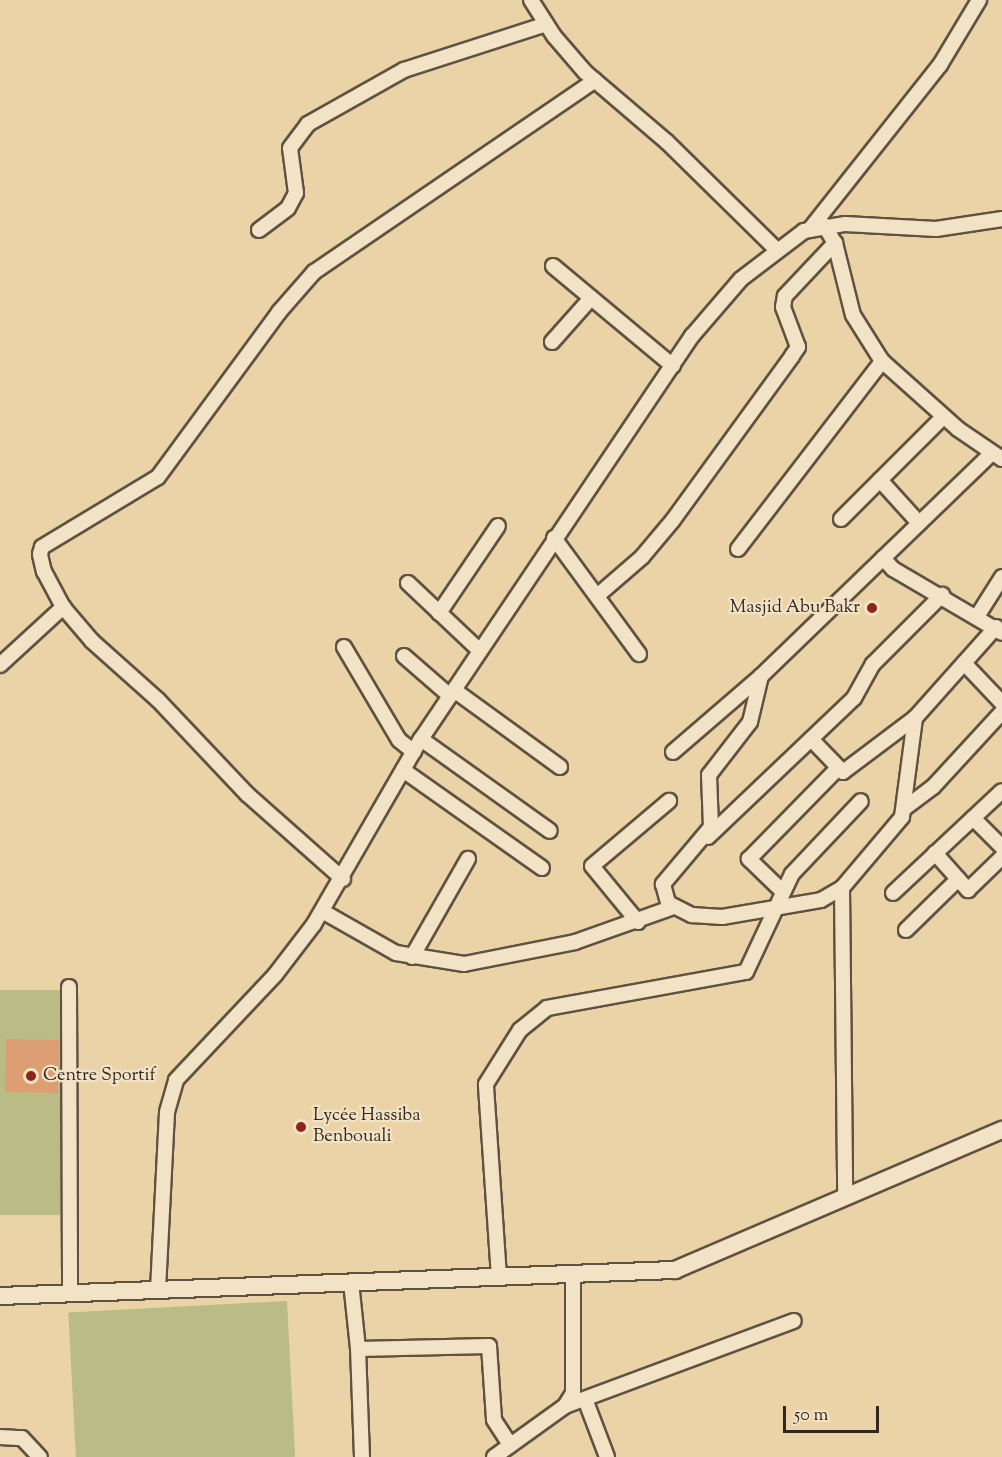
<!DOCTYPE html>
<html>
<head>
<meta charset="utf-8">
<style>
  body { margin:0 }
  #map { position:relative; width:1002px; height:1457px; overflow:hidden; background:#ebd3a8; font-family:"Sorts Mill Goudy",serif }
  div>[style] { position:absolute }
  .green>* { inset:0; background:#babc86; transform-origin:0 0 }
  .building>* { inset:0; background:#de9e74; transform-origin:0 0 }
  .roads { filter:drop-shadow(2px 0 #605241) drop-shadow(-2px 0 #605241) drop-shadow(0 2px #605241) drop-shadow(0 -2px #605241) }
  .minor>* { height:14px; margin:-7px; padding:0 7px; transform-origin:7px; border-radius:7px; background:#f2e2c6 }
  .tertiary>* { height:16px; margin:-8px; padding:0 8px; transform-origin:8px; border-radius:8px; background:#f2e2c6 }
  .dots>* { width:16px; height:16px; translate:-50% -50%; box-sizing:border-box; border:3px solid #f2e2c6; border-radius:50% }
  span { translate:-50% -50%; white-space:nowrap; text-align:center; line-height:1.15; -webkit-text-stroke:4.5px #f2e2c6; paint-order:stroke }
  .poi-label { font-size:18px; color:#32271f }
  .right { translate:-100% -50%; text-align:right }
  .left { translate:0 -50%; text-align:left }
  .scale { position:absolute; left:783px; top:1406px; width:96px; height:27px; box-sizing:border-box; border:3px solid #32271f; border-top:0; padding-left:8px; font-size:18px; line-height:21px; white-space:nowrap; color:#32271f; -webkit-text-stroke:4px #f2e2c6; paint-order:stroke }
</style>
</head>
<body>
<div id="map">
  <div class="green">
    <i style="left:60px;top:990px;width:225px;height:60px;rotate:90deg"></i>
    <i style="left:287px;top:1301px;width:156px;height:219px;rotate:87deg"></i>
  </div>
  <div class="building">
    <i style="left:59px;top:1040px;width:53px;height:53px;rotate:91deg"></i>
  </div>
  <div class="roads">
    <div class="minor">
      <i style="left:531px;top:0;width:43px;rotate:57.4deg"></i>
      <i style="left:554px;top:36px;width:48px;rotate:49.3deg"></i>
      <i style="left:585px;top:72px;width:108px;rotate:40.5deg"></i>
      <i style="left:667px;top:142px;width:153px;rotate:44.5deg"></i>
      <i style="left:824px;top:225px;width:21px;rotate:59deg"></i>
      <i style="left:835px;top:243px;width:74px;rotate:76deg"></i>
      <i style="left:853px;top:315px;width:54px;rotate:57.8deg"></i>
      <i style="left:882px;top:361px;width:102px;rotate:41.8deg"></i>
      <i style="left:958px;top:429px;width:53px;rotate:34.3deg"></i>
      <i style="left:810px;top:229px;width:209px;rotate:-51.6deg"></i>
      <i style="left:940px;top:65px;width:76px;rotate:-59deg"></i>
      <i style="left:259px;top:230px;width:36px;rotate:-37deg"></i>
      <i style="left:288px;top:208px;width:17px;rotate:-62deg"></i>
      <i style="left:296px;top:193px;width:45px;rotate:-97.6deg"></i>
      <i style="left:290px;top:148px;width:30px;rotate:-53deg"></i>
      <i style="left:308px;top:124px;width:110px;rotate:-29.4deg"></i>
      <i style="left:404px;top:70px;width:149px;rotate:-17.9deg"></i>
      <i style="left:553px;top:266px;width:156px;rotate:39.8deg"></i>
      <i style="left:552px;top:342px;width:59px;rotate:-48.4deg"></i>
      <i style="left:992px;top:453px;width:321px;rotate:136deg"></i>
      <i style="left:761px;top:676px;width:47px;rotate:103.4deg"></i>
      <i style="left:750px;top:722px;width:67px;rotate:127.7deg"></i>
      <i style="left:709px;top:775px;width:52px;rotate:87.8deg"></i>
      <i style="left:711px;top:827px;width:75px;rotate:130.1deg"></i>
      <i style="left:663px;top:884px;width:20px;rotate:75deg"></i>
      <i style="left:668px;top:903px;width:27px;rotate:27deg"></i>
      <i style="left:692px;top:915px;width:30px;rotate:4deg"></i>
      <i style="left:722px;top:917px;width:100px;rotate:-9.7deg"></i>
      <i style="left:821px;top:900px;width:24px;rotate:-30deg"></i>
      <i style="left:842px;top:888px;width:93px;rotate:-49.8deg"></i>
      <i style="left:902px;top:817px;width:100px;rotate:-82.5deg"></i>
      <i style="left:915px;top:718px;width:122px;rotate:-48.3deg"></i>
      <i style="left:880px;top:480px;width:58px;rotate:47.8deg"></i>
      <i style="left:841px;top:519px;width:144px;rotate:-45deg"></i>
      <i style="left:554px;top:538px;width:144px;rotate:53.8deg"></i>
      <i style="left:738px;top:549px;width:237px;rotate:-52.5deg"></i>
      <i style="left:883px;top:558px;width:15px;rotate:48deg"></i>
      <i style="left:893px;top:569px;width:126px;rotate:30.4deg"></i>
      <i style="left:408px;top:583px;width:99px;rotate:43.4deg"></i>
      <i style="left:597px;top:596px;width:60px;rotate:-40.9deg"></i>
      <i style="left:642px;top:557px;width:48px;rotate:-50deg"></i>
      <i style="left:673px;top:520px;width:203px;rotate:-54deg"></i>
      <i style="left:792px;top:356px;width:11px;rotate:-56deg"></i>
      <i style="left:798px;top:347px;width:43px;rotate:-110.6deg"></i>
      <i style="left:783px;top:307px;width:11px;rotate:-80deg"></i>
      <i style="left:785px;top:296px;width:73px;rotate:-46.7deg"></i>
      <i style="left:439px;top:613px;width:105px;rotate:-55.9deg"></i>
      <i style="left:978px;top:615px;width:45px;rotate:-57.7deg"></i>
      <i style="left:344px;top:647px;width:108px;rotate:59.4deg"></i>
      <i style="left:399px;top:740px;width:19px;rotate:39deg"></i>
      <i style="left:404px;top:656px;width:61px;rotate:41deg"></i>
      <i style="left:964px;top:663px;width:55px;rotate:46.5deg"></i>
      <i style="left:0;top:665px;width:86px;rotate:-42.6deg"></i>
      <i style="left:454px;top:690px;width:131px;rotate:36deg"></i>
      <i style="left:421px;top:739px;width:158px;rotate:35.5deg"></i>
      <i style="left:811px;top:739px;width:46px;rotate:45.9deg"></i>
      <i style="left:843px;top:772px;width:90px;rotate:-36.9deg"></i>
      <i style="left:673px;top:752px;width:116px;rotate:-40.8deg"></i>
      <i style="left:403px;top:770px;width:170px;rotate:35.2deg"></i>
      <i style="left:905px;top:808px;width:35px;rotate:-37deg"></i>
      <i style="left:933px;top:787px;width:102px;rotate:-47.4deg"></i>
      <i style="left:973px;top:818px;width:41px;rotate:45deg"></i>
      <i style="left:708px;top:837px;width:202px;rotate:-43.6deg"></i>
      <i style="left:854px;top:698px;width:39px;rotate:-61deg"></i>
      <i style="left:873px;top:664px;width:98px;rotate:-45deg"></i>
      <i style="left:935px;top:853px;width:50px;rotate:48.3deg"></i>
      <i style="left:968px;top:890px;width:47px;rotate:-44.1deg"></i>
      <i style="left:343px;top:879px;width:128px;rotate:-138.5deg"></i>
      <i style="left:247px;top:794px;width:129px;rotate:-133.4deg"></i>
      <i style="left:158px;top:700px;width:89px;rotate:-138.2deg"></i>
      <i style="left:92px;top:641px;width:45px;rotate:-130.5deg"></i>
      <i style="left:63px;top:607px;width:40px;rotate:-118deg"></i>
      <i style="left:44px;top:572px;width:18px;rotate:-103deg"></i>
      <i style="left:40px;top:554px;width:7px;rotate:-74deg"></i>
      <i style="left:42px;top:547px;width:135px;rotate:-31.1deg"></i>
      <i style="left:158px;top:477px;width:205px;rotate:-53.7deg"></i>
      <i style="left:279px;top:312px;width:53px;rotate:-48.8deg"></i>
      <i style="left:314px;top:272px;width:340px;rotate:-34.3deg"></i>
      <i style="left:842px;top:888px;width:309px;rotate:89.4deg"></i>
      <i style="left:781px;top:890px;width:45px;rotate:-135.9deg"></i>
      <i style="left:749px;top:859px;width:127px;rotate:-45.6deg"></i>
      <i style="left:893px;top:893px;width:149px;rotate:-43.1deg"></i>
      <i style="left:322px;top:911px;width:85px;rotate:29.6deg"></i>
      <i style="left:396px;top:953px;width:69px;rotate:9.2deg"></i>
      <i style="left:464px;top:964px;width:113px;rotate:-11.2deg"></i>
      <i style="left:575px;top:942px;width:105px;rotate:-19.5deg"></i>
      <i style="left:638px;top:922px;width:72px;rotate:-129.4deg"></i>
      <i style="left:592px;top:866px;width:101px;rotate:-40.2deg"></i>
      <i style="left:906px;top:930px;width:73px;rotate:-44.4deg"></i>
      <i style="left:412px;top:957px;width:113px;rotate:-60.3deg"></i>
      <i style="left:69px;top:987px;width:306px;rotate:89.8deg"></i>
      <i style="left:499px;top:1277px;width:193px;rotate:-93.9deg"></i>
      <i style="left:486px;top:1084px;width:64px;rotate:-57.8deg"></i>
      <i style="left:520px;top:1030px;width:35px;rotate:-39deg"></i>
      <i style="left:547px;top:1008px;width:202px;rotate:-10.3deg"></i>
      <i style="left:746px;top:972px;width:108px;rotate:-64.9deg"></i>
      <i style="left:792px;top:874px;width:100px;rotate:-46.6deg"></i>
      <i style="left:351px;top:1282px;width:67px;rotate:84deg"></i>
      <i style="left:158px;top:1290px;width:178px;rotate:-87.1deg"></i>
      <i style="left:167px;top:1112px;width:33px;rotate:-74deg"></i>
      <i style="left:176px;top:1080px;width:144px;rotate:-46.7deg"></i>
      <i style="left:275px;top:975px;width:64px;rotate:-52.6deg"></i>
      <i style="left:314px;top:924px;width:214px;rotate:-60deg"></i>
      <i style="left:421px;top:739px;width:486px;rotate:-56.1deg"></i>
      <i style="left:692px;top:336px;width:75px;rotate:-49.3deg"></i>
      <i style="left:741px;top:279px;width:79px;rotate:-37.3deg"></i>
      <i style="left:804px;top:231px;width:42px;rotate:-9.7deg"></i>
      <i style="left:845px;top:224px;width:91px;rotate:3.1deg"></i>
      <i style="left:936px;top:229px;width:67px;rotate:-8.6deg"></i>
      <i style="left:585px;top:1399px;width:62px;rotate:69.2deg"></i>
      <i style="left:565px;top:1406px;width:244px;rotate:-20.4deg"></i>
      <i style="left:0;top:1437px;width:22px;rotate:3deg"></i>
      <i style="left:22px;top:1438px;width:26px;rotate:47deg"></i>
      <i style="left:362px;top:1457px;width:108px;rotate:-92.1deg"></i>
      <i style="left:358px;top:1349px;width:131px;rotate:-1.3deg"></i>
      <i style="left:489px;top:1346px;width:74px;rotate:86.1deg"></i>
      <i style="left:494px;top:1420px;width:30px;rotate:57deg"></i>
      <i style="left:494px;top:1457px;width:87px;rotate:-35.7deg"></i>
      <i style="left:565px;top:1406px;width:15px;rotate:-58deg"></i>
      <i style="left:573px;top:1393px;width:119px;rotate:-90deg"></i>
    </div>
    <div class="tertiary">
      <i style="left:0;top:1296px;width:676px;rotate:-2.21deg"></i>
      <i style="left:675px;top:1270px;width:356px;rotate:-23.2deg"></i>
    </div>
  </div>
  <div class="dots">
    <i style="left:872px;top:608px;background:#8f2418"></i>
    <i style="left:31px;top:1076px;background:#8f2418"></i>
    <i style="left:301px;top:1127px;background:#8f2418"></i>
  </div>
  <div class="poi-label">
    <span class="right" style="left:860px;top:608px">Masjid Abu Bakr</span>
    <span class="left" style="left:43px;top:1076px">Centre Sportif</span>
    <span class="left" style="left:313px;top:1127px">Lycée Hassiba<br>Benbouali</span>
  </div>
  <div class="scale">50 m</div>
</div>
</body>
</html>
